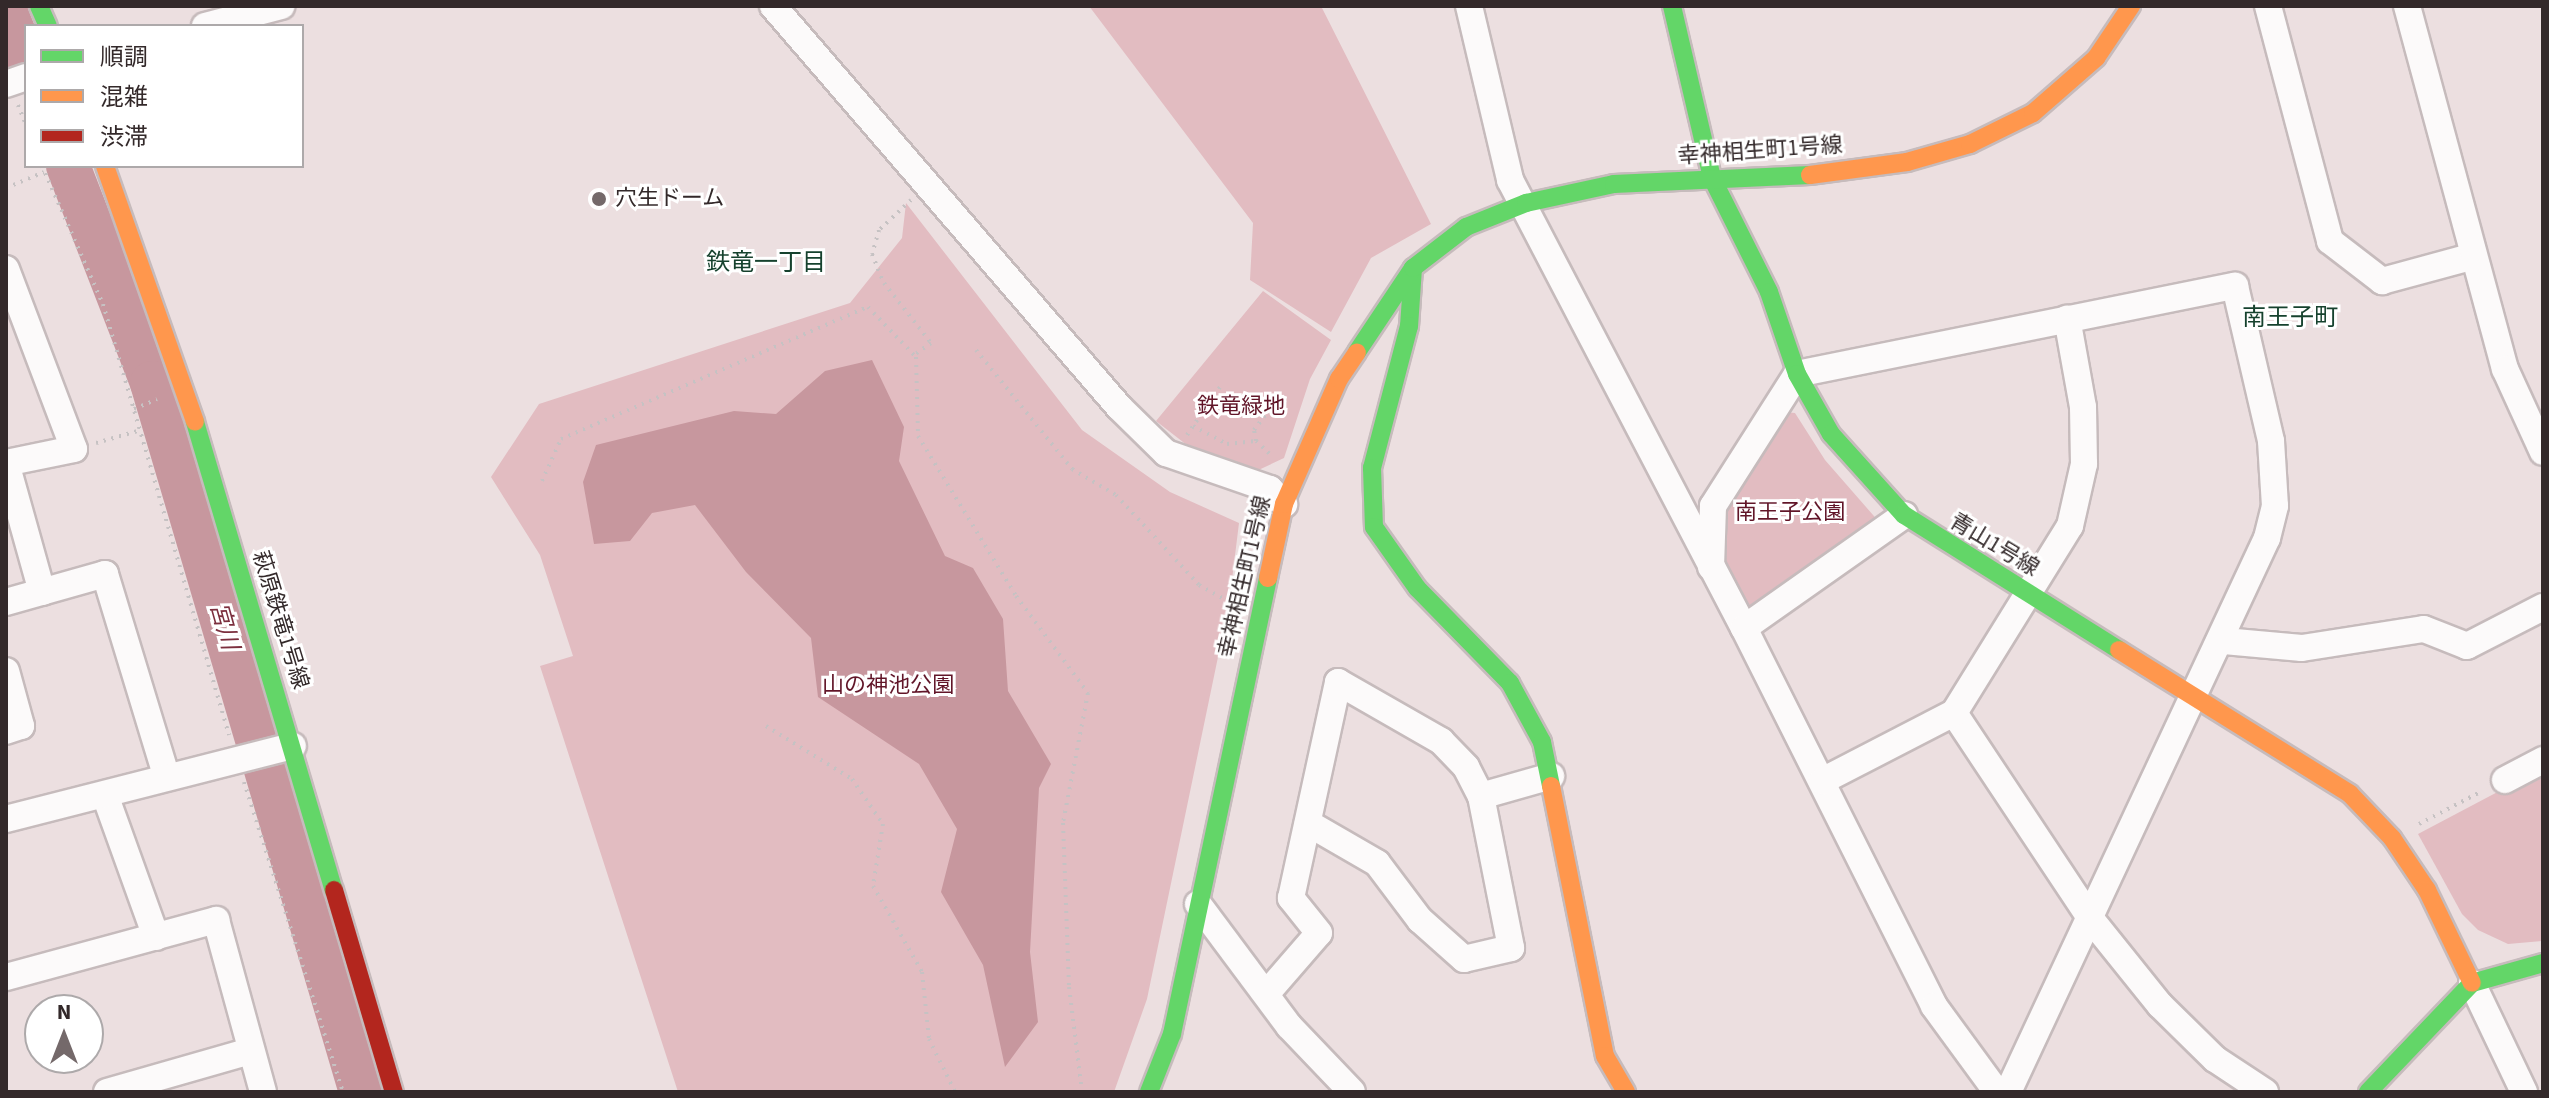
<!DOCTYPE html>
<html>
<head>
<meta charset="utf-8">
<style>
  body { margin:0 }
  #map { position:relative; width:2549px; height:1098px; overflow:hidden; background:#ecdfe0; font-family:"Source Sans 3","Noto Sans JP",sans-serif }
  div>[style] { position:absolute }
  .green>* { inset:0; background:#e2bcc1 }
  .water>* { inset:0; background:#c7979e }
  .river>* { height:44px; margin:-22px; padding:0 22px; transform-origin:22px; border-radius:22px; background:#c7979e }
  .path>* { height:4px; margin-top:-2px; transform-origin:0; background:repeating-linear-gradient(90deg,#c6c2c3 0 2px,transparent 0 8px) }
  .roads { filter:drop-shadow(2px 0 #c6bbbc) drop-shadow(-2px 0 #c6bbbc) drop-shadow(0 2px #c6bbbc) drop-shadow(0 -2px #c6bbbc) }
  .street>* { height:26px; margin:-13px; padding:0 13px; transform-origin:13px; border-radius:13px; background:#fcfafa }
  .fast>* { height:18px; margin:-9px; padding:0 9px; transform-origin:9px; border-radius:9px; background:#63d668 }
  .slow>* { height:18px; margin:-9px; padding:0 9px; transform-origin:9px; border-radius:9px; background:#ff974d }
  .jam>* { height:18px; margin:-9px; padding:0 9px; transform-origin:9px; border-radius:9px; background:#b3261e }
  .dots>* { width:22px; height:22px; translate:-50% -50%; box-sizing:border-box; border:4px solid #fff; border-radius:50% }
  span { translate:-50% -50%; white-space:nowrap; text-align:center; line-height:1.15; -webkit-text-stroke:6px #fff; paint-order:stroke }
  .street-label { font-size:22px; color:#33292a }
  .poi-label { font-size:22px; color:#33292a }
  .left { translate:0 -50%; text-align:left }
  .park-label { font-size:22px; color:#611528 }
  .neighbourhood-label { font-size:24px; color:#16422e }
  .water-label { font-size:24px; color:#7c2f3e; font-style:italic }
  .frame { position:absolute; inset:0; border:8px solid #33292a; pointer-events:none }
  .legend { position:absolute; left:24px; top:24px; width:280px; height:144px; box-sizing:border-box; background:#fff; border:2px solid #ada9aa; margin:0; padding:10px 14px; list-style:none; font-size:24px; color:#33292a }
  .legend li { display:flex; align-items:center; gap:16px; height:40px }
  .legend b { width:40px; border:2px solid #ada9aa }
  .north { position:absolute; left:24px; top:994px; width:80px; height:80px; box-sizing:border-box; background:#fff; border:2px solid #ada9aa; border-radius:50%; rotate:0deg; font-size:22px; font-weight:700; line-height:32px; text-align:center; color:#33292a }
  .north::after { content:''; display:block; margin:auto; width:28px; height:36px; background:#74696a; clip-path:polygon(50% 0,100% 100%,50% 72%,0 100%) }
</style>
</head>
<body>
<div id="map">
  <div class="green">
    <i style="clip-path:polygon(1089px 6px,1321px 6px,1431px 224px,1371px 258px,1331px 332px,1250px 280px,1253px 223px)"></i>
    <i style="clip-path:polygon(906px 203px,1082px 430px,1170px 492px,1239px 523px,1229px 604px,1147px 999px,1114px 1092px,678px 1092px,540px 666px,573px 656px,540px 555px,491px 477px,539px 404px,850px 303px,902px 238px)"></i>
    <i style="clip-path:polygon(1263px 291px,1331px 340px,1310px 379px,1284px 458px,1252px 473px,1192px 449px,1156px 421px)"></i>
    <i style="clip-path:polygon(1784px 412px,1795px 413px,1825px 460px,1880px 523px,1760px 610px,1747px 609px,1728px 573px,1722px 544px,1726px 505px)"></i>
    <i style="clip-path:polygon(2543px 768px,2543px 941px,2508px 944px,2478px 930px,2462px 914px,2418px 834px)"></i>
  </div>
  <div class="water">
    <i style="clip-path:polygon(872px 360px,904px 427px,899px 461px,945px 556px,973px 568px,1003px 619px,1008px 691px,1051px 764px,1039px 788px,1030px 952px,1038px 1022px,1005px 1067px,983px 965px,941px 892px,957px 829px,919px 764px,818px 697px,811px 638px,746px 572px,695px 505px,652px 513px,630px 541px,594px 544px,583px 482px,596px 445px,734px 411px,776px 414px,825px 371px)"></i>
  </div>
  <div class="river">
    <i style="left:6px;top:13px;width:54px;rotate:68.2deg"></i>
    <i style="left:68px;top:166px;width:233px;rotate:68.8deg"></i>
    <i style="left:152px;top:383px;width:739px;rotate:73.58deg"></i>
  </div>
  <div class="path">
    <i style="left:18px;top:105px;width:22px;rotate:68deg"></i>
    <i style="left:42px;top:166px;width:151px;rotate:66.2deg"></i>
    <i style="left:103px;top:304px;width:449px;rotate:73.7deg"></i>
    <i style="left:6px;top:188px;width:41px;rotate:-22.8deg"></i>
    <i style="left:911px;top:200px;width:44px;rotate:136.8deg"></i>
    <i style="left:879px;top:230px;width:25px;rotate:106deg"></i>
    <i style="left:872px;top:254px;width:31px;rotate:68deg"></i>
    <i style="left:884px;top:283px;width:76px;rotate:51.9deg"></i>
    <i style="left:931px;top:343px;width:21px;rotate:145deg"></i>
    <i style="left:976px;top:350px;width:153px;rotate:51.1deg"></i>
    <i style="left:1072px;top:469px;width:51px;rotate:30.6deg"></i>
    <i style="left:1116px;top:495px;width:122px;rotate:47.3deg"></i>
    <i style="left:1199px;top:585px;width:39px;rotate:29deg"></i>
    <i style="left:134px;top:409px;width:25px;rotate:-23deg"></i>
    <i style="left:1193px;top:426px;width:38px;rotate:28deg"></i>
    <i style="left:1227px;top:444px;width:29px;rotate:-6deg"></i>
    <i style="left:1256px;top:441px;width:11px;rotate:-100deg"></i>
    <i style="left:1254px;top:430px;width:30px;rotate:-53deg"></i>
    <i style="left:1187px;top:435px;width:58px;rotate:-55.5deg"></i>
    <i style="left:1256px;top:441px;width:22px;rotate:43deg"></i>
    <i style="left:96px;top:443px;width:47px;rotate:-16.1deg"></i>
    <i style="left:542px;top:481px;width:46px;rotate:-65.7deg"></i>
    <i style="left:561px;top:439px;width:334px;rotate:-23.3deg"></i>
    <i style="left:868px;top:307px;width:69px;rotate:46.2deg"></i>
    <i style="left:916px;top:357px;width:79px;rotate:88.5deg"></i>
    <i style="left:918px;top:436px;width:188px;rotate:58.5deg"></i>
    <i style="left:1016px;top:596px;width:121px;rotate:53.4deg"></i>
    <i style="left:1088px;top:693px;width:132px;rotate:100.9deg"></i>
    <i style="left:1063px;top:823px;width:164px;rotate:87.9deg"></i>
    <i style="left:1069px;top:987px;width:106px;rotate:82.9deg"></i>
    <i style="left:766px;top:726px;width:101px;rotate:31.6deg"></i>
    <i style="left:852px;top:779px;width:55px;rotate:55.4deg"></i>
    <i style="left:883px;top:824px;width:63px;rotate:99.2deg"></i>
    <i style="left:873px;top:886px;width:99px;rotate:60.3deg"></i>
    <i style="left:922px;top:972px;width:67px;rotate:84deg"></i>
    <i style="left:929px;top:1039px;width:59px;rotate:63.9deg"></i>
    <i style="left:244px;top:782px;width:325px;rotate:72.3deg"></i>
    <i style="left:2419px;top:824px;width:71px;rotate:-27.6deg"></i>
  </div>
  <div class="roads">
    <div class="street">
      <i style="left:773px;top:6px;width:530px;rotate:49.21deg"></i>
      <i style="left:1119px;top:407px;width:66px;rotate:44.4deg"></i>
      <i style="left:1166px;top:453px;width:110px;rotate:19.1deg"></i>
      <i style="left:1270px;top:489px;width:21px;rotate:47deg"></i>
      <i style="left:1469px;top:6px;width:179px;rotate:76.7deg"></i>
      <i style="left:1510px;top:180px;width:505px;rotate:62.42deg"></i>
      <i style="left:1744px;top:628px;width:423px;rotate:63.3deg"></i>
      <i style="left:1934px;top:1006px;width:107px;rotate:53.8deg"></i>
      <i style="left:2268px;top:6px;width:243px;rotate:75.2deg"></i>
      <i style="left:2330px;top:241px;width:66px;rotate:37.6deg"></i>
      <i style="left:2382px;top:281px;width:95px;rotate:-15.2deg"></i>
      <i style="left:2407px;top:6px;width:376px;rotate:74.9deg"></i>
      <i style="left:2505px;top:369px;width:91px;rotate:65.4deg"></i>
      <i style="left:205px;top:26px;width:79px;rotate:-14.7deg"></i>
      <i style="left:6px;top:84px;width:21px;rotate:-19deg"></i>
      <i style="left:6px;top:269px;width:192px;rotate:69.3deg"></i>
      <i style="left:74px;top:449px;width:69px;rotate:168.4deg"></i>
      <i style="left:6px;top:463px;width:134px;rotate:74.4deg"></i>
      <i style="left:1711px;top:567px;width:61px;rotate:-88.1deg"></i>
      <i style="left:1713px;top:506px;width:156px;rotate:-57.5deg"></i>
      <i style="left:1797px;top:374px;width:447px;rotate:-11.4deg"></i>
      <i style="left:2235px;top:286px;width:159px;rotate:76.9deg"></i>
      <i style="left:2271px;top:441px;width:65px;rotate:86.5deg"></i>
      <i style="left:2275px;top:506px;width:33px;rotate:104deg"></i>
      <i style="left:2267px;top:538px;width:612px;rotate:115.06deg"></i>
      <i style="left:6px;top:602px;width:103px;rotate:-15.8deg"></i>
      <i style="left:105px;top:574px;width:210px;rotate:73.1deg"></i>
      <i style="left:1744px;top:628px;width:196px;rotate:-35.2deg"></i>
      <i style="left:2224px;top:641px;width:78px;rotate:5.1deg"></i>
      <i style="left:2302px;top:648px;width:123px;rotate:-8.9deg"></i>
      <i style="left:2424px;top:629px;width:46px;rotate:21.6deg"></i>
      <i style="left:2467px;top:646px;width:85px;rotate:-27.2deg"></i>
      <i style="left:6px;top:671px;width:57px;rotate:74.7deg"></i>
      <i style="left:21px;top:726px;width:16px;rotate:162deg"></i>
      <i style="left:1954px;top:713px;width:246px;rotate:56.4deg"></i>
      <i style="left:2090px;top:918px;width:112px;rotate:51.2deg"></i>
      <i style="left:2160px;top:1005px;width:77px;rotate:44.5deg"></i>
      <i style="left:2215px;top:1059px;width:60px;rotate:33.4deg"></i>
      <i style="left:2505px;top:780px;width:43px;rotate:-27.8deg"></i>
      <i style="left:1822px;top:781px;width:148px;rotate:-27.3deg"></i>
      <i style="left:1954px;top:713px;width:220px;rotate:-58.2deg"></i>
      <i style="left:2070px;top:526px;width:64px;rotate:-77.3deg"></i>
      <i style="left:2084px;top:464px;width:57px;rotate:-91deg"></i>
      <i style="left:2083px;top:407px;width:90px;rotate:-100.2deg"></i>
      <i style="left:105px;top:795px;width:151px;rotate:70.2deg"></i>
      <i style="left:1481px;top:796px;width:73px;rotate:-15.9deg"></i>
      <i style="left:6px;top:819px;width:296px;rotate:-14.3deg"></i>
      <i style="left:1198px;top:904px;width:152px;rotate:53.3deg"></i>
      <i style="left:1289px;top:1026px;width:91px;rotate:46.3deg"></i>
      <i style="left:6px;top:977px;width:218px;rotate:-15.2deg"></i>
      <i style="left:216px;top:920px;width:178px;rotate:74.7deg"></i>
      <i style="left:2472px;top:983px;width:121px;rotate:64.5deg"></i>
      <i style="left:1267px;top:993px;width:79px;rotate:-49.1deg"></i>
      <i style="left:1319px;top:933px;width:45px;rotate:-128.7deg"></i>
      <i style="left:1291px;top:898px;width:221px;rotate:-77.7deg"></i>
      <i style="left:1338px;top:682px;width:119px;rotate:29.8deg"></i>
      <i style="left:1441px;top:741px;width:36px;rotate:46deg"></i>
      <i style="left:1466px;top:767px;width:33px;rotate:63deg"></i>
      <i style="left:1481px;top:796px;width:155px;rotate:78.8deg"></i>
      <i style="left:1511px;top:948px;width:48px;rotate:166.8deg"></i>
      <i style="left:1464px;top:959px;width:59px;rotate:-138.4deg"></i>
      <i style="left:1420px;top:920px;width:71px;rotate:-127deg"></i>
      <i style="left:1377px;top:863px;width:80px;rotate:-149.9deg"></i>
      <i style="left:107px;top:1092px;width:149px;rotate:-16deg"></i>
    </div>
    <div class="fast">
      <i style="left:39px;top:6px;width:22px;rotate:66deg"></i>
      <i style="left:1672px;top:6px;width:177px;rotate:76.9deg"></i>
      <i style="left:1712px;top:178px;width:127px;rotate:63.4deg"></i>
      <i style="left:1769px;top:292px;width:87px;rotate:71.1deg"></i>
      <i style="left:1797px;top:374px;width:69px;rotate:60.5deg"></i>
      <i style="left:1831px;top:434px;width:109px;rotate:48deg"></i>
      <i style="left:1904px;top:515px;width:254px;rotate:32.1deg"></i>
      <i style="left:1413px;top:268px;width:58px;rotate:93.9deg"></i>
      <i style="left:1409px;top:326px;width:147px;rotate:104.6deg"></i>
      <i style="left:1372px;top:468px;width:59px;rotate:88.1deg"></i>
      <i style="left:1374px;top:527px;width:75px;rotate:54.8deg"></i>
      <i style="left:1417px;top:588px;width:133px;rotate:45.6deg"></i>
      <i style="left:1510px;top:683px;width:67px;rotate:61.5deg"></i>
      <i style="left:1542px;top:742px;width:45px;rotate:78.4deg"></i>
      <i style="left:1357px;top:352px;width:101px;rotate:-56.3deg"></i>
      <i style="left:1413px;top:268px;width:67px;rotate:-37.7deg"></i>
      <i style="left:1466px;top:227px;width:65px;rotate:-21.8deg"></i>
      <i style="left:1526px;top:203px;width:90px;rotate:-12.2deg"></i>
      <i style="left:1614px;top:184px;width:196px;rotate:-2.6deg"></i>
      <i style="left:195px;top:422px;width:488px;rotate:73.5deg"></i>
      <i style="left:1149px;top:1092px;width:62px;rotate:-68.4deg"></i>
      <i style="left:1172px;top:1034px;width:466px;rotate:-78.1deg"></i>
      <i style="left:2368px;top:1092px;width:151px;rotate:-46.3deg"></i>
      <i style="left:2472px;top:983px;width:74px;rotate:-15.7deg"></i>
    </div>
    <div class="slow">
      <i style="left:105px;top:166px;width:271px;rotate:70.6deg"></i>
      <i style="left:1810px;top:175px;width:98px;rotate:-7.6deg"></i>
      <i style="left:1907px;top:162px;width:66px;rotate:-15.9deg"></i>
      <i style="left:1970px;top:144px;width:70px;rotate:-26.2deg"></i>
      <i style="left:2033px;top:113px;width:84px;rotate:-41.1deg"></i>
      <i style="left:2096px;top:58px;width:63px;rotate:-56.1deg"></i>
      <i style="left:1268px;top:578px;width:76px;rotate:-77.8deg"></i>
      <i style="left:1284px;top:504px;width:137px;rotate:-66.3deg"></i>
      <i style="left:1339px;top:379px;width:32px;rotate:-56deg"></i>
      <i style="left:2119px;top:650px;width:272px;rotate:31.9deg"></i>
      <i style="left:2350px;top:794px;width:61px;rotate:46.3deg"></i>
      <i style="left:2392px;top:838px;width:63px;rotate:56.1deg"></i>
      <i style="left:2427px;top:890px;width:103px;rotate:64.2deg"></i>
      <i style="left:1551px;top:786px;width:275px;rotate:78.7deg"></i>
      <i style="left:1605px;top:1056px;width:42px;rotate:59.7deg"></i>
    </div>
    <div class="jam">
      <i style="left:334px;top:890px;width:211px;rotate:73.5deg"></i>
    </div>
  </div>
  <div class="dots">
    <i style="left:599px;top:199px;background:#74696a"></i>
  </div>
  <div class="street-label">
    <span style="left:1760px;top:151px;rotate:-4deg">幸神相生町1号線</span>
    <span style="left:1994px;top:545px;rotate:31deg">青山1号線</span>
    <span style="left:1245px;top:577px;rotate:-77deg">幸神相生町1号線</span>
    <span style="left:280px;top:620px;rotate:73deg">萩原鉄竜1号線</span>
  </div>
  <div class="poi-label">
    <span class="left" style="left:615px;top:199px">穴生ドーム</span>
  </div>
  <div class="park-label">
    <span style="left:1241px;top:407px">鉄竜緑地</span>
    <span style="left:1790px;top:513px">南王子公園</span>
    <span style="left:888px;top:686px">山の神池公園</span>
  </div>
  <div class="neighbourhood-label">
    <span style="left:766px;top:263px">鉄竜一丁目</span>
    <span style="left:2290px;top:318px">南王子町</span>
  </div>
  <div class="water-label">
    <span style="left:224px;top:626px;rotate:74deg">宮川</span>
  </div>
  <div class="frame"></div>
  <ul class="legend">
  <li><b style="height:10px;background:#63d668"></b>順調</li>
  <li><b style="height:10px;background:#ff974d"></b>混雑</li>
  <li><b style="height:10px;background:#b3261e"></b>渋滞</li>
  </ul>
  <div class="north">N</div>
</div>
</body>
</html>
